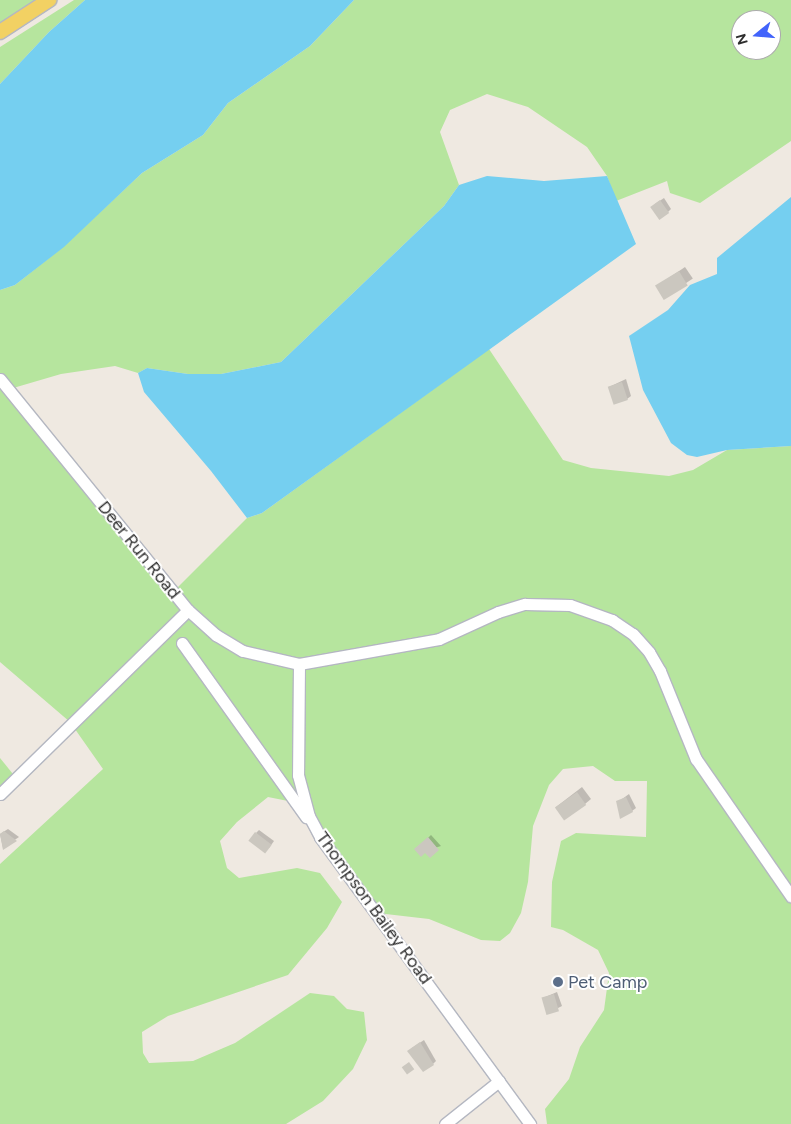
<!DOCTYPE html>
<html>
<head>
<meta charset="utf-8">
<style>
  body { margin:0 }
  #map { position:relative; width:791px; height:1124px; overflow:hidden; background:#efe9e1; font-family:Figtree,sans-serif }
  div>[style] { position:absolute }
  .green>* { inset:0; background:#b6e59e }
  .water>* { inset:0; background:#75cff0 }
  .shadow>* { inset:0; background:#0003; transform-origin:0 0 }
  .building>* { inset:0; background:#cbc7bf; transform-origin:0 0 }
  .roads { filter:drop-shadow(1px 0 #b4b7c1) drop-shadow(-1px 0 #b4b7c1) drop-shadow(0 1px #b4b7c1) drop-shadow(0 -1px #b4b7c1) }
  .minor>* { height:11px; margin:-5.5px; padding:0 5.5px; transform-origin:5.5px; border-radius:5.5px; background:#fff }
  .major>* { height:14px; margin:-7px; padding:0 7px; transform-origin:7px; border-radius:7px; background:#f2d163 }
  .dots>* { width:14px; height:14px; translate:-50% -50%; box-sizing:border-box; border:2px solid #fff; border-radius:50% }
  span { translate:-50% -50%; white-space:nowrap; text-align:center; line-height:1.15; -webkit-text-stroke:4px #fff; paint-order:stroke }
  .street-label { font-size:18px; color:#2e2e2e }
  .service-label { font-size:18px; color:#4e5e75 }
  .left { translate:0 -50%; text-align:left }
  .north { position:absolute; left:731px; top:10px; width:50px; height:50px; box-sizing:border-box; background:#fff; border:1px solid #ababab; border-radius:50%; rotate:253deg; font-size:14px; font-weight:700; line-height:20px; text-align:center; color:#2e2e2e }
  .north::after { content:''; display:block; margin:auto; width:18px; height:22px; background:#4264fb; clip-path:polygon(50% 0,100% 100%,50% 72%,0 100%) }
</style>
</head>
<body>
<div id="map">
  <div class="green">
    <i style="clip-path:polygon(0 0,37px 0,0 24px)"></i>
    <i style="clip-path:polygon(74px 0,85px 0,49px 32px,0 84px,0 47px)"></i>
    <i style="clip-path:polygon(evenodd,354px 0,791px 0,791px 141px,700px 203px,670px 193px,667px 181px,616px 201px,607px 176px,587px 147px,528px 107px,487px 94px,450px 110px,440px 132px,459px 185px,444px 206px,281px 362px,221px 374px,188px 374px,147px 368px,138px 373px,115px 366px,61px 374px,3px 391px,169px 596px,247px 518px,262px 513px,489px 349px,563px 460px,591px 468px,669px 476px,693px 470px,727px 450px,791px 446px,791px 1124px,547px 1124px,545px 1109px,569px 1079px,580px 1047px,604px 1010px,609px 973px,598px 950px,563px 930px,551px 927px,552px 882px,561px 841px,576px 833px,646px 837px,647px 781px,615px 781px,593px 766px,563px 769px,549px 785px,533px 826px,528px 882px,521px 913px,510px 933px,500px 941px,481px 940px,429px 919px,377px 913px,288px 801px,268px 797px,237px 822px,220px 841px,227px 868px,239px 878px,297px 868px,320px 873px,342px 902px,327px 928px,288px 975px,168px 1016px,142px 1032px,143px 1053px,149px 1063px,193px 1061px,235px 1043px,310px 993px,334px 996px,347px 1009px,364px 1012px,367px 1040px,353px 1069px,323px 1101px,286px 1124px,0 1124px,0 864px,103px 769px,70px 722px,0 662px,0 290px,15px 285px,63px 247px,142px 173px,203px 135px,228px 103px,310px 46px,354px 0,741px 20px,771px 20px,771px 50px,741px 50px,741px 20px)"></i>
    <i style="clip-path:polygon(0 758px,17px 779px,0 801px)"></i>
  </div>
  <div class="water">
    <i style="clip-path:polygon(85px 0,354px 0,310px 46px,228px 103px,203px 135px,142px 173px,64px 247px,15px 285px,0 290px,0 84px,49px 32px)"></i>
    <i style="clip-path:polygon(487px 176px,544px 181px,607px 176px,636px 244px,262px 513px,247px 518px,211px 471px,144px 392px,138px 373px,147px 368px,188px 374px,221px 374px,281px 362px,444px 206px,459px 185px)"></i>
    <i style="clip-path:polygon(791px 197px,791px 446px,727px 450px,697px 457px,687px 455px,671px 443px,643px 390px,629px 336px,668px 310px,690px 285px,717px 274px,717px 258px)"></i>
  </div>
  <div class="shadow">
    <i style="clip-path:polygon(664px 198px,671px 209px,668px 212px,655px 204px)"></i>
    <i style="left:685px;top:267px;width:14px;height:34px;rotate:56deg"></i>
    <i style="clip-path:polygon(626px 379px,631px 396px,627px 399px,609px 387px)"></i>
    <i style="clip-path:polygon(582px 787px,591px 799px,585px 804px,556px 807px)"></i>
    <i style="clip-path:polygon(629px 794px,636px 808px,632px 811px,618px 802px)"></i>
    <i style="clip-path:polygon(8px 829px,19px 837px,3px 848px,0 834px)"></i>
    <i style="clip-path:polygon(259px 830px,274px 841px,269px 848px,256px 833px)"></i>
    <i style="clip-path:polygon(431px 835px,441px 846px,425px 851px,419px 846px)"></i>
    <i style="clip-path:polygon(557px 992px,562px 1006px,548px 1013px,543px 998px)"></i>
    <i style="clip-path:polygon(424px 1040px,436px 1061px,433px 1064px,412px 1048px)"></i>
  </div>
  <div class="building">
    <i style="left:660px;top:200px;width:16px;height:12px;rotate:55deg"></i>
    <i style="left:679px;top:271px;width:17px;height:28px;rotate:59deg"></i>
    <i style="left:622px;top:382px;width:19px;height:15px;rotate:72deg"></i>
    <i style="left:577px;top:792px;width:16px;height:27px;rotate:55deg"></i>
    <i style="clip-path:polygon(626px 797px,633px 812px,620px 819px,616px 801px)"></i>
    <i style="clip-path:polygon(4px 831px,17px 841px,3px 850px,0 834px)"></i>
    <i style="left:255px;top:832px;width:21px;height:11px;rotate:37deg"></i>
    <i style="clip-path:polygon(428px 837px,439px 850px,430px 858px,425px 853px,421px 857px,414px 849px)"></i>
    <i style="left:554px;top:994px;width:18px;height:13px;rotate:74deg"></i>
    <i style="clip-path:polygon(420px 1042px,434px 1065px,423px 1072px,407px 1051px)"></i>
    <i style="left:409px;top:1062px;width:9px;height:9px;rotate:54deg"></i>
  </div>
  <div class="roads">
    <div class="minor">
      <i style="left:0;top:379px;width:298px;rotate:50.9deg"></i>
      <i style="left:188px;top:610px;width:263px;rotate:135.6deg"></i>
      <i style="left:188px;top:610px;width:38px;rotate:42deg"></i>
      <i style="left:216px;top:635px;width:31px;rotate:31deg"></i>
      <i style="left:243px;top:651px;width:57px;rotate:13.1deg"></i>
      <i style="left:299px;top:664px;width:142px;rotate:-10.1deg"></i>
      <i style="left:439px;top:639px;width:65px;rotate:-24.6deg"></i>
      <i style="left:498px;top:612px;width:28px;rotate:-17deg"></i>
      <i style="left:525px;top:604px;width:45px;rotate:1.3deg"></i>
      <i style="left:570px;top:605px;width:45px;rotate:19.7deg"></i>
      <i style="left:612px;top:620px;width:25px;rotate:34deg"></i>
      <i style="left:633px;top:634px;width:24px;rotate:48deg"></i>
      <i style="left:649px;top:652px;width:22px;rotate:60deg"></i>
      <i style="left:660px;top:671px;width:95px;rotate:67.8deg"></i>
      <i style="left:696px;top:759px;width:167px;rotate:55.3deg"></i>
      <i style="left:182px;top:643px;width:214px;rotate:54.5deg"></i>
      <i style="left:299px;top:664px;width:111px;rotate:90.5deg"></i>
      <i style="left:298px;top:775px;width:42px;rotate:75deg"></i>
      <i style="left:309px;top:816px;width:24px;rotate:62deg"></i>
      <i style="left:320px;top:837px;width:356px;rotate:53.8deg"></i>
      <i style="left:445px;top:1124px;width:69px;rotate:-38.5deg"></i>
    </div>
    <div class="major">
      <i style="left:0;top:32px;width:59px;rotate:-33.1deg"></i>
    </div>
  </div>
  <div class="dots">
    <i style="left:558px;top:982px;background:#5c6f8a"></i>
  </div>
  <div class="street-label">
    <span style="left:139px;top:550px;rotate:51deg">Deer Run Road</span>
    <span style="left:374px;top:908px;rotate:54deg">Thompson Bailey Road</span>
  </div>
  <div class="service-label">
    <span class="left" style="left:568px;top:982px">Pet Camp</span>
  </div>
  <div class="north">N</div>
</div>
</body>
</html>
